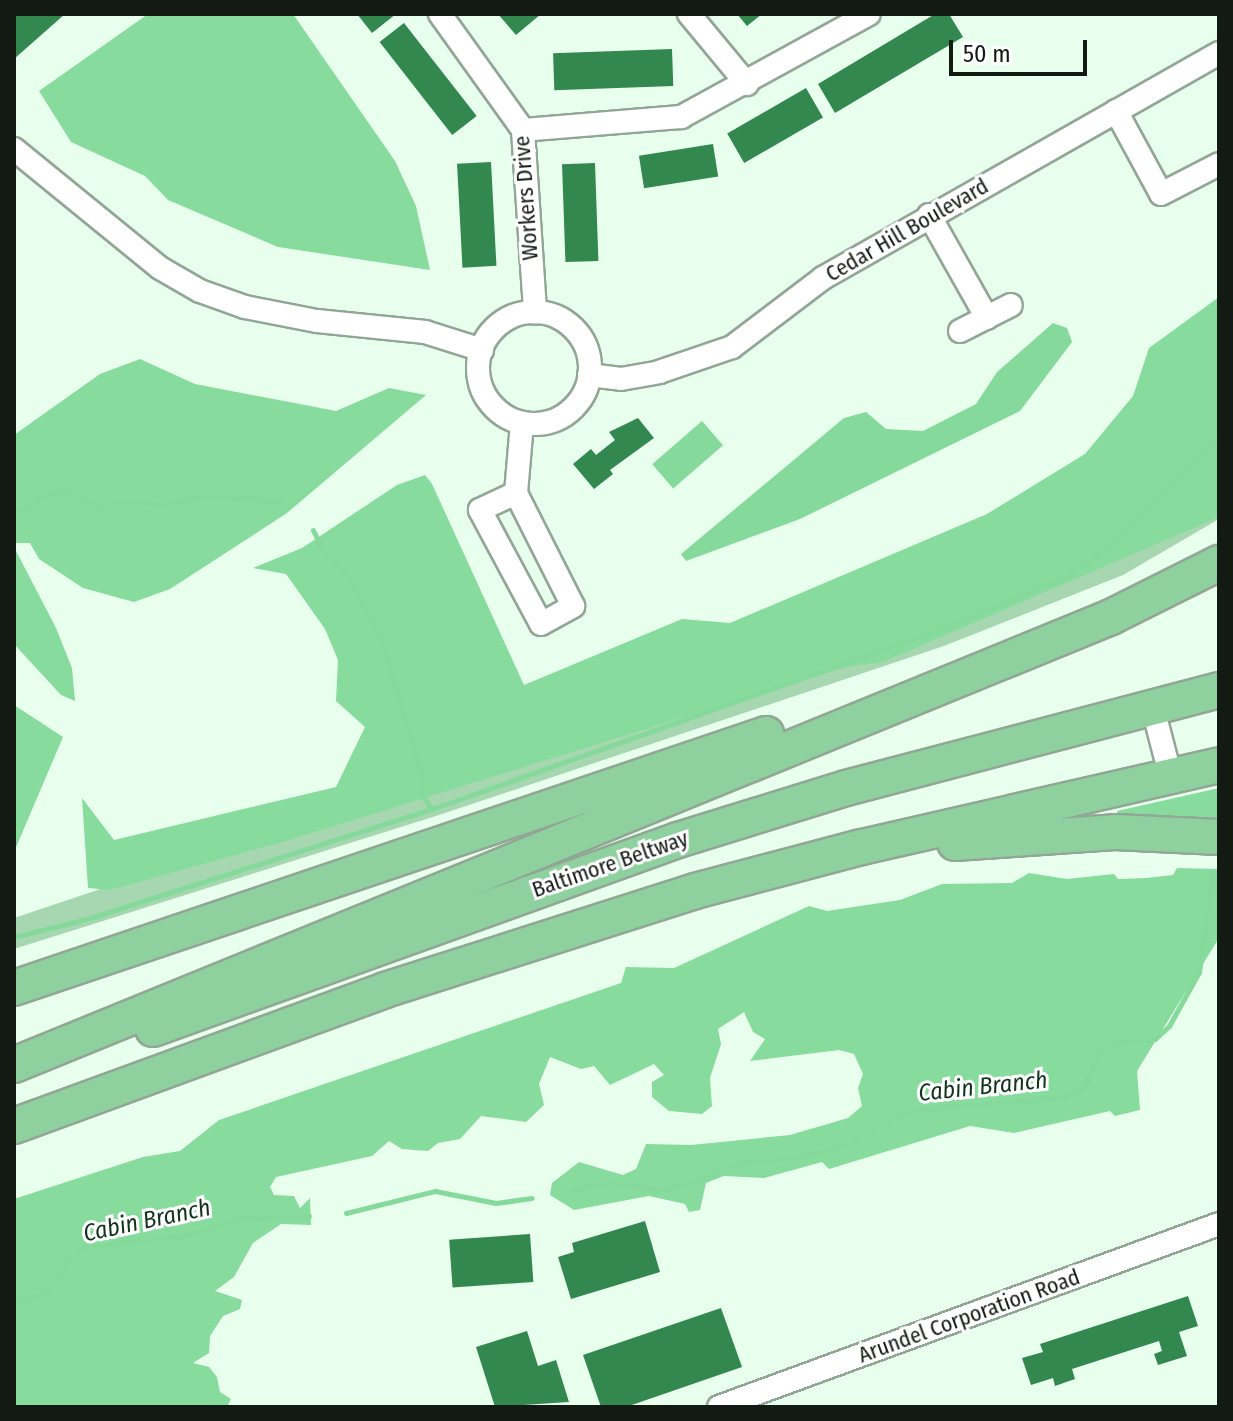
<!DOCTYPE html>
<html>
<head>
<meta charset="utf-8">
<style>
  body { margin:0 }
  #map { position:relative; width:1233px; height:1421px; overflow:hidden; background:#e9ffed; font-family:"Fira Sans Condensed",sans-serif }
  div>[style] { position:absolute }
  .green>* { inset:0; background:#a7d7b1 }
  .forest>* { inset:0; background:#87dc9d }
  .water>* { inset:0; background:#85da9b; transform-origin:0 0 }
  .stream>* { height:5px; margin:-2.5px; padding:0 2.5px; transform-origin:2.5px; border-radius:2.5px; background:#85da9b }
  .building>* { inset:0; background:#32884e; transform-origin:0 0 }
  .roads { filter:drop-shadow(2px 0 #92a696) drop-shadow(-2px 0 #92a696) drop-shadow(0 2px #92a696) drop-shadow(0 -2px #92a696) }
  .minor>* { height:22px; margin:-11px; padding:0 11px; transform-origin:11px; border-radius:11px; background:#fff }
  .minor>.ring { margin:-11px; padding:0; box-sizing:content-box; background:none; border:22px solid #fff; border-radius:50% }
  .highway>* { height:34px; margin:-17px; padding:0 17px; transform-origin:17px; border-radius:17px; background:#8ed19e }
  span { translate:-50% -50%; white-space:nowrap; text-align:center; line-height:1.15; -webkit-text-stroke:6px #fff; paint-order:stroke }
  .street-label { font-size:22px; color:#131a14 }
  .water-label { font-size:24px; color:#11341c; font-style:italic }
  .frame { position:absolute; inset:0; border:16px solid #131a14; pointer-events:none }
  .scale { position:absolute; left:949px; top:40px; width:138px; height:36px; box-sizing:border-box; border:4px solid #131a14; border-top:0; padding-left:10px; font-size:24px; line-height:28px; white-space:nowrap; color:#131a14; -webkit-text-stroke:6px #fff; paint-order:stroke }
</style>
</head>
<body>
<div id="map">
  <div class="green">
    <i style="clip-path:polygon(1219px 403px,1219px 519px,1123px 575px,944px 646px,439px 815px,14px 949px,14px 918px,794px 656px)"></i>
  </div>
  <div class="forest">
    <i style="clip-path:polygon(148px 14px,293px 14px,395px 161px,416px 206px,430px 270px,278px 247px,168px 200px,145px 176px,71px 142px,39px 91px)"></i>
    <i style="clip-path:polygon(1219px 297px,1219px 517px,883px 662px,846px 667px,289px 840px,110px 890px,88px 888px,82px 798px,114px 840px,336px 787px,365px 727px,336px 701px,338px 660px,325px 629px,286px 574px,253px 568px,302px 548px,397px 485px,425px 475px,432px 484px,524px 685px,682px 619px,730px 623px,987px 514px,1085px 454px,1133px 396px,1149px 348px)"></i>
    <i style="clip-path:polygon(140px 359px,195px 384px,336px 411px,389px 388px,426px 395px,287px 513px,170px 589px,134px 602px,83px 588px,39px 559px,30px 543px,14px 543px,14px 435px,100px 374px)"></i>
    <i style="clip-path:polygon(14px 547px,56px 628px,72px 668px,75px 701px,61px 695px,14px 644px)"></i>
    <i style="clip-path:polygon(14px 705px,63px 737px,14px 852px)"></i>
    <i style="clip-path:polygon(1219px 788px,1219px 819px,1117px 814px,1117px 811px)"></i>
    <i style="clip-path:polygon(1177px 868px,1219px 869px,1219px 938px,1137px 1071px,1140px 1110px,1115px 1116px,1110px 1111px,1014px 1133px,970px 1126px,829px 1169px,822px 1162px,764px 1178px,724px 1176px,706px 1183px,700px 1210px,689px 1212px,685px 1204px,649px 1196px,574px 1210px,550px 1195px,552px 1183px,579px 1162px,623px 1175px,636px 1169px,646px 1144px,691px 1145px,790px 1135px,848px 1118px,862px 1106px,858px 1088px,863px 1074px,854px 1054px,839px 1050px,750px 1061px,765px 1039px,753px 1032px,744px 1012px,718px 1029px,721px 1044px,710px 1078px,712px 1106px,702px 1114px,669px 1111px,652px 1097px,652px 1082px,664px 1075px,654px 1064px,610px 1085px,594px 1066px,581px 1069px,550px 1057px,539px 1084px,544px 1105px,526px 1122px,481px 1116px,460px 1139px,438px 1143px,428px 1151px,402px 1149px,389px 1141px,372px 1156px,276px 1177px,270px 1187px,274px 1195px,294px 1196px,300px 1208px,310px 1198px,311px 1225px,281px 1224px,253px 1243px,234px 1277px,215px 1291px,242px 1300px,240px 1309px,223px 1316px,210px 1336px,209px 1353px,193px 1363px,209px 1367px,217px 1377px,220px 1392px,231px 1399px,227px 1407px,14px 1407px,14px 1199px,143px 1157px,180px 1151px,219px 1120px,621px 983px,626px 967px,674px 968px,809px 906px,827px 911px,900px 900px,942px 884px,1012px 883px,1029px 873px,1067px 879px,1114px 874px,1118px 879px,1146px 878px,1173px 875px)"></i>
  </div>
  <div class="water">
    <i style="clip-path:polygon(1053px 323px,1067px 328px,1072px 342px,1020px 411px,800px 519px,686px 561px,681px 554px,844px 418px,866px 412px,886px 429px,923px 431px,976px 404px,997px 372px)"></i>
    <i style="left:702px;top:421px;width:32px;height:66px;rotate:49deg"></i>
  </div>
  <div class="stream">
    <i style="left:14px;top:514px;width:42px;rotate:-30.3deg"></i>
    <i style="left:50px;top:493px;width:16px;rotate:-7deg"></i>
    <i style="left:66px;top:491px;width:40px;rotate:25deg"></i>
    <i style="left:102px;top:508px;width:16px;rotate:-22deg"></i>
    <i style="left:117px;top:502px;width:48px;rotate:2.4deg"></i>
    <i style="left:165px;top:504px;width:43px;rotate:-10.8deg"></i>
    <i style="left:207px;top:496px;width:77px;rotate:3.7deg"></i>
    <i style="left:313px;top:530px;width:25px;rotate:64deg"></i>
    <i style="left:324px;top:553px;width:33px;rotate:43deg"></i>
    <i style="left:348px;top:575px;width:72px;rotate:62.7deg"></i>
    <i style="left:381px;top:639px;width:146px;rotate:73.3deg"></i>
    <i style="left:423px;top:779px;width:15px;rotate:98deg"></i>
    <i style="left:421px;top:794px;width:19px;rotate:54deg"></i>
    <i style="left:14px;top:937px;width:75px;rotate:-13.9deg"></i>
    <i style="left:87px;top:919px;width:362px;rotate:-17.7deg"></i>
    <i style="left:432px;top:809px;width:539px;rotate:-19.51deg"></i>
    <i style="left:940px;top:629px;width:128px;rotate:-22.6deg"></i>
    <i style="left:1058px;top:580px;width:46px;rotate:-31.6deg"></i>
    <i style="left:1097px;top:556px;width:171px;rotate:-44.5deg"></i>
    <i style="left:573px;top:1189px;width:39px;rotate:-9deg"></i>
    <i style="left:612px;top:1183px;width:46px;rotate:8.8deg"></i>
    <i style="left:657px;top:1190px;width:26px;rotate:-11deg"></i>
    <i style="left:683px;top:1185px;width:66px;rotate:-20.4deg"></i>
    <i style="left:745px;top:1162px;width:49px;rotate:-4.7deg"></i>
    <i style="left:794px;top:1158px;width:50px;rotate:-13.8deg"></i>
    <i style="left:843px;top:1146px;width:79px;rotate:-27.2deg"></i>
    <i style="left:913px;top:1110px;width:152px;rotate:-4.9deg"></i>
    <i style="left:1064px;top:1097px;width:22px;rotate:-27deg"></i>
    <i style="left:1084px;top:1087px;width:38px;rotate:-65deg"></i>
    <i style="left:1100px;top:1052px;width:15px;rotate:-32deg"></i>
    <i style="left:1113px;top:1044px;width:42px;rotate:-6.8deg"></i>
    <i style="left:1155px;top:1039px;width:19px;rotate:-43deg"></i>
    <i style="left:1169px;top:1026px;width:62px;rotate:-60.9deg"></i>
    <i style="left:1199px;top:972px;width:100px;rotate:-82deg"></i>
    <i style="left:346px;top:1213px;width:92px;rotate:-13.9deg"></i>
    <i style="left:435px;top:1191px;width:62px;rotate:11.1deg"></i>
    <i style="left:496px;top:1203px;width:36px;rotate:-8deg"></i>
    <i style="left:14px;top:1303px;width:37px;rotate:-19deg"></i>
    <i style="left:49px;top:1291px;width:40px;rotate:-57.1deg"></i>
    <i style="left:71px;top:1257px;width:18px;rotate:-34deg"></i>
    <i style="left:86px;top:1247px;width:95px;rotate:-6.7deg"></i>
    <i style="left:180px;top:1236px;width:62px;rotate:-15.8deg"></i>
    <i style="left:240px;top:1219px;width:69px;rotate:-2.5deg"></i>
  </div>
  <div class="building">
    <i style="clip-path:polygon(14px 14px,65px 14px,14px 59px)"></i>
    <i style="clip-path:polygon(357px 14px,396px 14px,372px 33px)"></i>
    <i style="clip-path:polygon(498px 14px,541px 14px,516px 35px)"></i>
    <i style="clip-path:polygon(737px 14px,762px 14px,747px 26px)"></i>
    <i style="clip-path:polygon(935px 14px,949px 14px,963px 37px,835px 113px,818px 84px)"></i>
    <i style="left:404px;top:23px;width:118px;height:31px;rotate:52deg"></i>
    <i style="left:672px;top:49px;width:37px;height:119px;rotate:88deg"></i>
    <i style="left:806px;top:88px;width:34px;height:91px;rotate:60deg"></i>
    <i style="left:713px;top:144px;width:33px;height:75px;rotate:81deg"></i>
    <i style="left:491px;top:162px;width:104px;height:34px;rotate:87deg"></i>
    <i style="left:595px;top:163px;width:98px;height:33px;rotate:88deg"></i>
    <i style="clip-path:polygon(638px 418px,654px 438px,610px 470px,613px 474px,594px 489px,573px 464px,591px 449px,596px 455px,615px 440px,609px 432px)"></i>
    <i style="clip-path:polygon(645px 1221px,660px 1272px,571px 1299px,558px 1257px,574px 1252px,572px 1243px)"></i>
    <i style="left:530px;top:1234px;width:48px;height:81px;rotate:86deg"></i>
    <i style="clip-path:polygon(1188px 1296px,1198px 1326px,1179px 1332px,1187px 1356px,1158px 1365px,1154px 1354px,1162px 1351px,1159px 1341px,1072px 1369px,1075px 1379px,1055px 1386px,1053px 1378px,1031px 1385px,1022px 1358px,1043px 1352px,1040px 1344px)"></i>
    <i style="clip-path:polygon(721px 1308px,742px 1367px,626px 1407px,601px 1407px,583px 1355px)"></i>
    <i style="clip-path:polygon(527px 1331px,538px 1366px,556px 1360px,569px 1402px,495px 1407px,476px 1347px)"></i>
  </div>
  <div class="roads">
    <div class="minor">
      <i style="left:440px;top:14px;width:143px;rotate:54.4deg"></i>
      <i style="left:523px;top:130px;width:183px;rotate:86.2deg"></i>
      <i style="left:689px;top:14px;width:91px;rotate:50.4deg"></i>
      <i style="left:1116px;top:111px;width:94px;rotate:61.5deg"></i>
      <i style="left:1161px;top:194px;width:65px;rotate:-27.3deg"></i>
      <i style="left:523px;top:130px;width:159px;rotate:-4.7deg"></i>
      <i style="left:681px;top:117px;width:214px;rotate:-28.7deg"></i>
      <i style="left:14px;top:149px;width:188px;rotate:39.2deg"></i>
      <i style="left:160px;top:268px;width:46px;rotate:29.9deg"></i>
      <i style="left:200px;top:291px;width:48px;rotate:19.6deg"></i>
      <i style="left:245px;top:307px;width:73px;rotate:11deg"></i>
      <i style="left:317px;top:321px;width:109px;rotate:5.8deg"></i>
      <i style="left:425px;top:332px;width:60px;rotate:17.5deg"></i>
      <i style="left:929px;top:215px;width:118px;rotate:60.6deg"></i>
      <i class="ring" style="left:478px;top:312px;width:90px;height:90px"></i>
      <i style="left:960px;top:331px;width:57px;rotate:-27deg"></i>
      <i style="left:589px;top:375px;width:32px;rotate:7deg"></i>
      <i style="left:621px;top:379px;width:39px;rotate:-10deg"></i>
      <i style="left:659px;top:372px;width:77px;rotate:-18.9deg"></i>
      <i style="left:732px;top:347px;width:114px;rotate:-37.2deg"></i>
      <i style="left:823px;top:278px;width:455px;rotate:-29.6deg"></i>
      <i style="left:516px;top:493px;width:40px;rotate:155deg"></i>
      <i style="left:480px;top:510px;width:129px;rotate:61.8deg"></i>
      <i style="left:541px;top:624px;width:37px;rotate:-29deg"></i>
      <i style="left:573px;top:606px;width:127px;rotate:-116.8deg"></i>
      <i style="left:516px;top:493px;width:70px;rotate:-85.1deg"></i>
      <i style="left:1152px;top:705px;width:71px;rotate:75.4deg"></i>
      <i style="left:719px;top:1407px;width:532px;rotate:-20.1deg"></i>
    </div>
    <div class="highway">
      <i style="left:955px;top:843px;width:160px;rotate:-3.9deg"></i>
      <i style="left:1115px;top:832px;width:104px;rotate:2.8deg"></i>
      <i style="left:14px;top:988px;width:794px;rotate:-18.66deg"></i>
      <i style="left:153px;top:1029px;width:558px;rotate:-19.8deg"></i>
      <i style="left:678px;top:840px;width:176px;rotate:-17.2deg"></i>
      <i style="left:846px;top:788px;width:386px;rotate:-14.7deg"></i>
      <i style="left:14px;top:1065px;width:1185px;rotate:-22.21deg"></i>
      <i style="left:1111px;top:617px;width:121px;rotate:-26.6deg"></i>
      <i style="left:14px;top:1126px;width:395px;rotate:-20.1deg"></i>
      <i style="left:385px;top:990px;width:325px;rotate:-17.7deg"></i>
      <i style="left:695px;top:891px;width:173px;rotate:-14.8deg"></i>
      <i style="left:862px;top:847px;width:366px;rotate:-12.9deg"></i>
    </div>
  </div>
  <div class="street-label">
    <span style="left:526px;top:198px;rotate:-94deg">Workers Drive</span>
    <span style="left:907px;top:230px;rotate:-30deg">Cedar Hill Boulevard</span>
    <span style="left:610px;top:864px;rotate:-19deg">Baltimore Beltway</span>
    <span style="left:969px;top:1316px;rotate:-20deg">Arundel Corporation Road</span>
  </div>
  <div class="water-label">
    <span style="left:983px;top:1087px;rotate:-6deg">Cabin Branch</span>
    <span style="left:147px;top:1221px;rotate:-12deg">Cabin Branch</span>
  </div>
  <div class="frame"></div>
  <div class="scale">50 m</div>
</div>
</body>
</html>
